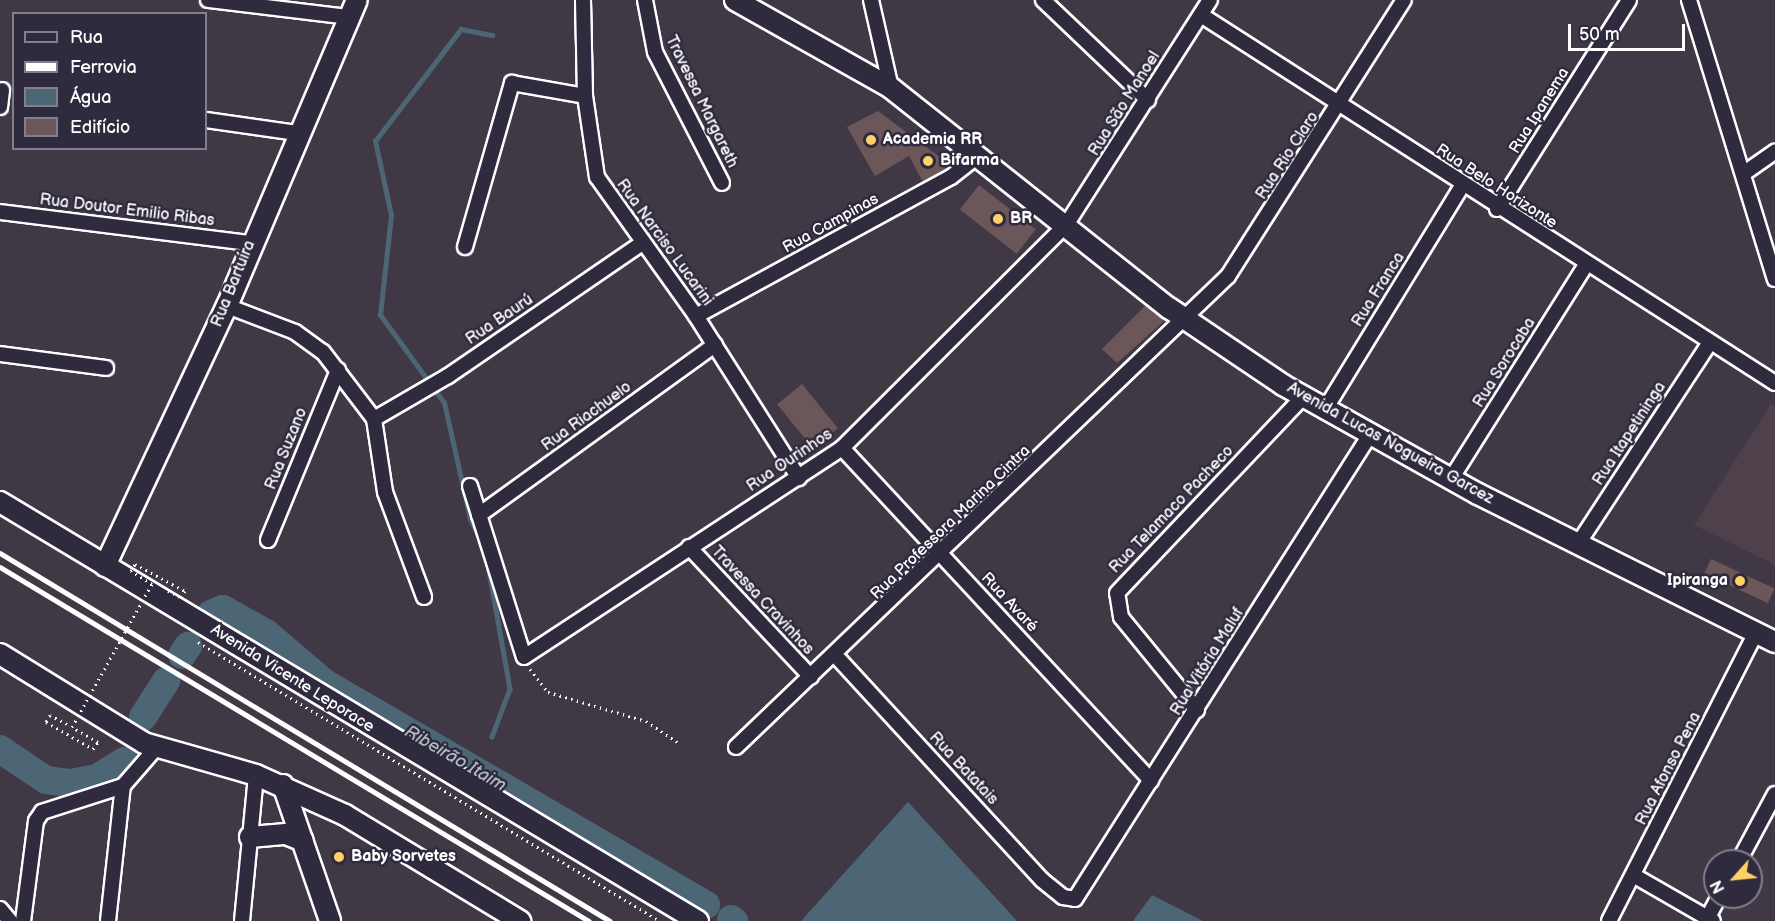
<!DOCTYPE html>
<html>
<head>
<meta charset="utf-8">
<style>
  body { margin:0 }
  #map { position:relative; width:1775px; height:921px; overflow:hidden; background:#413845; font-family:"Balsamiq Sans",sans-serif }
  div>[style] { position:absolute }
  .built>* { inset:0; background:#4e414b }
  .water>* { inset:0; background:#4d6675 }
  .stream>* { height:4.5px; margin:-2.25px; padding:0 2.25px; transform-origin:2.25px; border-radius:2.25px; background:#4d6675 }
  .river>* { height:28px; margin:-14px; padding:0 14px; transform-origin:14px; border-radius:14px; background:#4d6675 }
  .building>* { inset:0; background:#6b5759; transform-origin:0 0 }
  .path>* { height:3px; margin-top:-1.5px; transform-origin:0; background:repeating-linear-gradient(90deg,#fff 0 1.5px,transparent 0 6px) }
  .roads { filter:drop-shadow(2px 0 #fff) drop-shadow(-2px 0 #fff) drop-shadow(0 2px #fff) drop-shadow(0 -2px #fff) }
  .street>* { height:14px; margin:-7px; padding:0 7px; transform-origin:7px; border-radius:7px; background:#2f2a3d }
  .secondary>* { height:20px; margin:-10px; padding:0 10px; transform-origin:10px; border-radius:10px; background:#2f2a3d }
  .rail>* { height:4.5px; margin:-2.25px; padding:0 2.25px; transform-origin:2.25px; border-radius:2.25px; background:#fff }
  .path-bridge>* { height:3px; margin-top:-1.5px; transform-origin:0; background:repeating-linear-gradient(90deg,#fff 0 1.5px,transparent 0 6px) }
  .dots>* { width:16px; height:16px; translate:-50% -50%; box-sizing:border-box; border:3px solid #2f2a3d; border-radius:50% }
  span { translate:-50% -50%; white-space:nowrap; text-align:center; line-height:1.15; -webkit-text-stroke:5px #2f2a3d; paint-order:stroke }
  .street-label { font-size:16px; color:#fff }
  .poi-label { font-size:16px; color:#fff; font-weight:700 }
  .left { translate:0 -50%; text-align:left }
  .right { translate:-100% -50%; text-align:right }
  .water-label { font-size:18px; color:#afbac1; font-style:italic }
  .legend { position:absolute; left:12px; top:12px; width:195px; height:138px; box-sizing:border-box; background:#2f2a3d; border:2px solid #827f8b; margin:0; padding:8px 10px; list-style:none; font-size:18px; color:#fff }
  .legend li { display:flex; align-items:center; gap:12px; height:30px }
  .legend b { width:30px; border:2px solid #827f8b }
  .north { position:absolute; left:1703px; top:849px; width:60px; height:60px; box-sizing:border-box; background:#2f2a3d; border:2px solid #827f8b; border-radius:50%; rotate:243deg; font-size:16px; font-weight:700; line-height:24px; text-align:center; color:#fff }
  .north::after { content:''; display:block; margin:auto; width:21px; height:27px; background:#ffd166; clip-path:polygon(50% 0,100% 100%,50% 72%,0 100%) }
  .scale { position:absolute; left:1568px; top:24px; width:117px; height:27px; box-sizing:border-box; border:3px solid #fff; border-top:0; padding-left:8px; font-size:18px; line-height:21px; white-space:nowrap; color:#fff; -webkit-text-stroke:4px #2f2a3d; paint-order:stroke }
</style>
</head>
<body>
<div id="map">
  <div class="built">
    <i style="clip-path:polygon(1771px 404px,1775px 407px,1775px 565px,1694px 525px)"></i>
  </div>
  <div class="water">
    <i style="clip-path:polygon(908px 802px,1017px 921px,801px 921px)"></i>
    <i style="clip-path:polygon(1152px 895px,1203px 921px,1133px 921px)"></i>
  </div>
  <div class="stream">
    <i style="left:482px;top:543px;width:27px;rotate:-117deg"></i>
    <i style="left:470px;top:519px;width:119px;rotate:-102.6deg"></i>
    <i style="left:444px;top:403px;width:109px;rotate:-126deg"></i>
    <i style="left:380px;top:315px;width:101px;rotate:-83.7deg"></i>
    <i style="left:391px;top:215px;width:76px;rotate:-102.2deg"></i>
    <i style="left:375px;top:141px;width:141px;rotate:-52.5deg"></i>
    <i style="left:461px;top:29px;width:32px;rotate:11deg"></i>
    <i style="left:488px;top:565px;width:126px;rotate:79.9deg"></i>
    <i style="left:510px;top:689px;width:51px;rotate:110.6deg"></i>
  </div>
  <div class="river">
    <i style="left:211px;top:614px;width:13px;rotate:-23deg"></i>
    <i style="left:223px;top:609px;width:49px;rotate:29.2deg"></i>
    <i style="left:266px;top:633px;width:77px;rotate:40.3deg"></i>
    <i style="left:325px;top:683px;width:441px;rotate:30.2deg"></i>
    <i style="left:182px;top:655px;width:11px;rotate:-56deg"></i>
    <i style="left:143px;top:717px;width:43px;rotate:-57.4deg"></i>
    <i style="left:0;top:749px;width:55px;rotate:34deg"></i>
    <i style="left:46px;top:780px;width:25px;rotate:7deg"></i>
    <i style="left:71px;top:783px;width:26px;rotate:-11deg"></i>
    <i style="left:97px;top:778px;width:32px;rotate:-32deg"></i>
    <i style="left:731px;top:919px;width:4px;rotate:34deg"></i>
  </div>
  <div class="building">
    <i style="clip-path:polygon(878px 111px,945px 161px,945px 169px,923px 182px,909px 156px,875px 176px,847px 127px)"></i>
    <i style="left:979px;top:185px;width:72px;height:31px;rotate:38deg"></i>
    <i style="clip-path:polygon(1146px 305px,1165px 320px,1117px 363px,1102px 349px)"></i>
    <i style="left:802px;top:384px;width:57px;height:32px;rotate:51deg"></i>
    <i style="left:1711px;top:559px;width:70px;height:16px;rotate:25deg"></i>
  </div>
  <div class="path">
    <i style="left:198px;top:642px;width:540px;rotate:31.13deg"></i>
    <i style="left:530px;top:669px;width:29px;rotate:52deg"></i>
    <i style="left:548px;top:692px;width:102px;rotate:16.5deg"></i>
    <i style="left:646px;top:721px;width:40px;rotate:34deg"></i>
  </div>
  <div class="roads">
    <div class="street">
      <i style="left:208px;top:0;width:142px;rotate:6.9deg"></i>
      <i style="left:583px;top:0;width:96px;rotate:88.8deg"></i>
      <i style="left:585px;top:96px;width:82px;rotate:81.6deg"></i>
      <i style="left:597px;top:177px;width:171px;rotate:54.5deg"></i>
      <i style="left:696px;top:316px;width:192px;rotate:57.6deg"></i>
      <i style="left:645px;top:0;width:53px;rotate:79.1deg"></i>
      <i style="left:655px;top:52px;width:147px;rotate:62.9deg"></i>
      <i style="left:871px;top:0;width:90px;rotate:77.2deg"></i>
      <i style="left:1043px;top:0;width:145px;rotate:43.6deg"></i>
      <i style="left:1689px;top:0;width:292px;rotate:72.9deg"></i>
      <i style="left:1201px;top:15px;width:682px;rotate:32.66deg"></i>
      <i style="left:0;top:107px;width:17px;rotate:-83deg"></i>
      <i style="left:206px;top:120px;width:92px;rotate:8.1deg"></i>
      <i style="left:1743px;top:174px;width:39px;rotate:-35deg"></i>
      <i style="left:1497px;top:209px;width:247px;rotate:-57.7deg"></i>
      <i style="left:0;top:212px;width:252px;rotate:7.1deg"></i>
      <i style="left:465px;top:247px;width:171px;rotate:-74deg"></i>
      <i style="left:512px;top:83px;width:74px;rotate:10.1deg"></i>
      <i style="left:227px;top:306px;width:73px;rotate:20.9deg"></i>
      <i style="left:295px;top:332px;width:34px;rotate:36deg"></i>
      <i style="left:323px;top:352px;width:84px;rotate:52.7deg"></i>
      <i style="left:374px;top:419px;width:74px;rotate:81.4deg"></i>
      <i style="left:385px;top:492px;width:112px;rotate:69.6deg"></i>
      <i style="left:696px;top:316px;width:290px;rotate:-28.6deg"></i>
      <i style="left:951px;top:177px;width:36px;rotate:-38deg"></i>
      <i style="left:0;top:354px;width:107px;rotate:7.5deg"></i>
      <i style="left:1324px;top:411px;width:264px;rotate:-58.5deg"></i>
      <i style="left:374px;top:419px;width:86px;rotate:-30.2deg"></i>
      <i style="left:448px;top:376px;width:235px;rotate:-34.4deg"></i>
      <i style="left:842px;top:448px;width:454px;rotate:47.1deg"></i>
      <i style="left:1451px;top:479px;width:253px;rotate:-57.8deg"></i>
      <i style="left:470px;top:486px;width:179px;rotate:72.5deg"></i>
      <i style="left:524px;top:657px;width:381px;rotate:-33.3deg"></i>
      <i style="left:842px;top:448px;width:316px;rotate:-44.9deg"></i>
      <i style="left:1066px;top:225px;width:267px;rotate:-57.4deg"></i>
      <i style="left:479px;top:515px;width:291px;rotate:-35.8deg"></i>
      <i style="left:268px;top:540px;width:184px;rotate:-67.6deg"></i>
      <i style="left:1578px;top:544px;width:241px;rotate:-56.8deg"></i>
      <i style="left:689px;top:547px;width:178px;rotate:46.8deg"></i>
      <i style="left:836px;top:656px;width:304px;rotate:47.4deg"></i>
      <i style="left:1042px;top:880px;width:27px;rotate:39deg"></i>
      <i style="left:1063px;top:897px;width:12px;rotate:9deg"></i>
      <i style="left:1075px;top:899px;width:548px;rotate:-57.58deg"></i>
      <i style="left:1197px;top:710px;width:120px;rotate:-129.3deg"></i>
      <i style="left:1121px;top:617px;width:24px;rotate:-99deg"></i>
      <i style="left:1117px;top:593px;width:270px;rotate:-46.5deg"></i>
      <i style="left:736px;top:747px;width:681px;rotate:-43.75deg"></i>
      <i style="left:1228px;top:276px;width:327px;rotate:-57.5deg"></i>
      <i style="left:1739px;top:861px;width:76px;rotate:-61.8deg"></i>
      <i style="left:1633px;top:875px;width:92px;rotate:29.9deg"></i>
      <i style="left:0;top:909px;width:16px;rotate:50deg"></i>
      <i style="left:23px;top:921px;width:101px;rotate:-82.6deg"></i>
      <i style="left:36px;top:821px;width:11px;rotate:-56deg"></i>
      <i style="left:42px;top:812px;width:85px;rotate:-17.8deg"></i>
      <i style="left:123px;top:786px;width:50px;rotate:-49deg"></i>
      <i style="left:108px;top:921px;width:136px;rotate:-83.7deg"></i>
      <i style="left:242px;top:921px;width:147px;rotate:-84.5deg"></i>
      <i style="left:1609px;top:921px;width:326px;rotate:-63deg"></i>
      <i style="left:1706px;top:921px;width:27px;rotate:-62deg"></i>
    </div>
    <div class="secondary">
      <i style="left:735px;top:0;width:179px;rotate:29.4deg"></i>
      <i style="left:891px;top:88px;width:355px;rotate:38.4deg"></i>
      <i style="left:1169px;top:308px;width:138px;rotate:34deg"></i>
      <i style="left:1283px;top:385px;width:223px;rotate:29.2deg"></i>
      <i style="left:1478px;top:494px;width:332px;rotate:26.5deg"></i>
      <i style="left:0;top:502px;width:814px;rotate:30.98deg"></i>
      <i style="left:105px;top:566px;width:287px;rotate:-64.9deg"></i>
      <i style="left:227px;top:306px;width:332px;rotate:-67deg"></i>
      <i style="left:0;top:654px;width:169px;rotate:31.7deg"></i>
      <i style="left:144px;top:743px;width:116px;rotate:15.9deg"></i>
      <i style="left:256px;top:775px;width:98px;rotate:24.2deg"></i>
      <i style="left:345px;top:815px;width:205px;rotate:31.2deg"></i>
      <i style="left:283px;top:785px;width:144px;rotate:70.9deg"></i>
      <i style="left:250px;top:837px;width:36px;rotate:-5deg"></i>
      <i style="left:286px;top:834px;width:18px;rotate:22deg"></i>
    </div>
  </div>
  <div class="rail">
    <i style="left:0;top:553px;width:712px;rotate:31.1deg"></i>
    <i style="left:0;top:567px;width:687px;rotate:31.01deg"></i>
  </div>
  <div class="path-bridge">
    <i style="left:67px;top:724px;width:19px;rotate:-152deg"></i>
    <i style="left:50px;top:715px;width:8px;rotate:120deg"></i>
    <i style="left:46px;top:722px;width:54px;rotate:29.9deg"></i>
    <i style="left:93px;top:749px;width:9px;rotate:-54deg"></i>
    <i style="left:98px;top:742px;width:30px;rotate:-150deg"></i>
    <i style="left:72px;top:727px;width:164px;rotate:-60.8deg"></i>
    <i style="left:152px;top:584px;width:25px;rotate:-148deg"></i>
    <i style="left:131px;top:571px;width:8px;rotate:-60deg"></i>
    <i style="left:135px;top:564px;width:57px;rotate:28.4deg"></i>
    <i style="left:185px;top:591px;width:8px;rotate:130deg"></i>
    <i style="left:180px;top:597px;width:15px;rotate:-152deg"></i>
  </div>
  <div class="dots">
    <i style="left:871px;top:140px;background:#ffd166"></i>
    <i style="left:928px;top:161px;background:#ffd166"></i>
    <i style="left:998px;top:219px;background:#ffd166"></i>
    <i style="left:1740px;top:581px;background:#ffd166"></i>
    <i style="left:339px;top:857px;background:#ffd166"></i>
  </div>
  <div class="street-label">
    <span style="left:701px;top:102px;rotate:64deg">Travessa Margareth</span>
    <span style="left:1125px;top:104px;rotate:-58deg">Rua São Manoel</span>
    <span style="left:1540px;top:111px;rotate:-58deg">Rua Ipanema</span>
    <span style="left:1288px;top:156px;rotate:-57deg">Rua Rio Claro</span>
    <span style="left:1496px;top:187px;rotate:33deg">Rua Belo Horizonte</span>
    <span style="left:127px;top:211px;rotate:7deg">Rua Doutor Emilio Ribas</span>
    <span style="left:831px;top:224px;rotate:-29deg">Rua Campinas</span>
    <span style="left:664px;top:243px;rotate:54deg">Rua Narciso Lucarini</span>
    <span style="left:234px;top:284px;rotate:-68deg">Rua Bartuíra</span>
    <span style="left:1379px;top:290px;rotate:-58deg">Rua Franca</span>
    <span style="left:500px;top:320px;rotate:-34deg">Rua Baurú</span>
    <span style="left:1505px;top:363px;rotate:-58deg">Rua Sorocaba</span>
    <span style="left:587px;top:417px;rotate:-36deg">Rua Riachuelo</span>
    <span style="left:1630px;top:434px;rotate:-57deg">Rua Itapetininga</span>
    <span style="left:1390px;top:444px;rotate:29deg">Avenida Lucas Nogueira Garcez</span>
    <span style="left:287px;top:449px;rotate:-68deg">Rua Suzano</span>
    <span style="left:790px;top:461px;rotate:-34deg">Rua Ourinhos</span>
    <span style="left:1172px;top:510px;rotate:-46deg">Rua Telamaco Pacheco</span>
    <span style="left:951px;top:523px;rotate:-44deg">Rua Professora Marina Cintra</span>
    <span style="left:762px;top:601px;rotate:47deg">Travessa Cravinhos</span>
    <span style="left:1009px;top:603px;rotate:47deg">Rua Avaré</span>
    <span style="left:1208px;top:662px;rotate:-58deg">Rua Vitória Maluf</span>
    <span style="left:292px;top:679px;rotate:32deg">Avenida Vicente Leporace</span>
    <span style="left:963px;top:769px;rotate:47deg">Rua Batatais</span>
    <span style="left:1669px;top:769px;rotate:-63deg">Rua Afonso Pena</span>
  </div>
  <div class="poi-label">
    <span class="left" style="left:883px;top:140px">Academia RR</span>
    <span class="left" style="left:940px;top:161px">Bifarma</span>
    <span class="left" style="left:1010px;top:219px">BR</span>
    <span class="right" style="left:1728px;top:581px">Ipiranga</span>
    <span class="left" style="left:351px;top:857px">Baby Sorvetes</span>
  </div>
  <div class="water-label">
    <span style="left:455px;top:759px;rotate:30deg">Ribeirão Itaim</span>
  </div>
  <ul class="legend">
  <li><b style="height:8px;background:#2f2a3d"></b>Rua</li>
  <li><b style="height:8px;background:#fff"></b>Ferrovia</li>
  <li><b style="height:16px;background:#4d6675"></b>Água</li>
  <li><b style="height:16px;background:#6b5759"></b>Edifício</li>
  </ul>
  <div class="north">N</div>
  <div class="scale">50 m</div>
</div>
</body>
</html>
